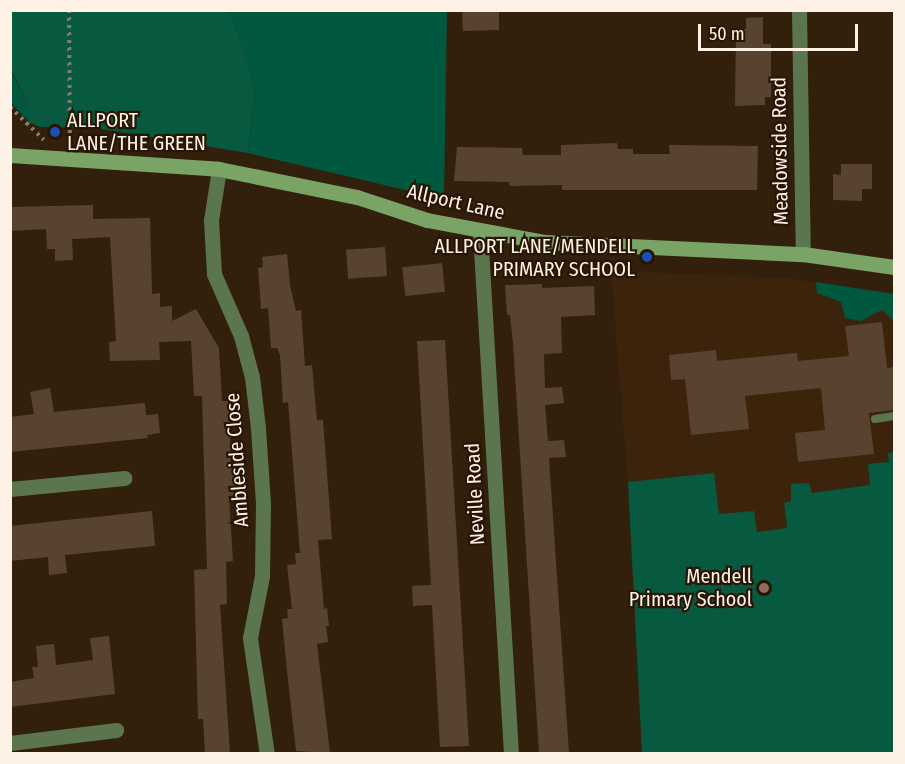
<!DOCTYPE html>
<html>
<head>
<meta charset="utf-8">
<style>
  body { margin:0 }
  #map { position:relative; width:905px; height:764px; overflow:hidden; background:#32200d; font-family:"Fira Sans Condensed",sans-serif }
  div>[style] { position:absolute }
  .built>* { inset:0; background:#3c240c }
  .green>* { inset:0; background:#07593f }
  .forest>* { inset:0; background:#00583e }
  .building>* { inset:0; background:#584330; transform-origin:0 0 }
  .path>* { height:4px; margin-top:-2px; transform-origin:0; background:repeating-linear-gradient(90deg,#89796a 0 3px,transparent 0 7.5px) }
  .lane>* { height:8px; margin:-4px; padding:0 4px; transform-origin:4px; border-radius:4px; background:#5b764f }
  .street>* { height:15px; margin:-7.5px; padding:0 7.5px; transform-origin:7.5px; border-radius:7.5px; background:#5b764f }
  .secondary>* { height:15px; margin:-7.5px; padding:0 7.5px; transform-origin:7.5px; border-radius:7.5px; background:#79a466 }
  .dots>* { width:16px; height:16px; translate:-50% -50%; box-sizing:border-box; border:3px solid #281605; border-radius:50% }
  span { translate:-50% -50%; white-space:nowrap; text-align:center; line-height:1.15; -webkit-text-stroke:4.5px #281605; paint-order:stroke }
  .poi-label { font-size:20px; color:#fef1e6 }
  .left { translate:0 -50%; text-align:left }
  .right { translate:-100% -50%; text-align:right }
  .street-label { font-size:20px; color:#fef1e6 }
  .frame { position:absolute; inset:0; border:12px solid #fef1e6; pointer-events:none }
  .scale { position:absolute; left:698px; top:24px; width:160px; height:27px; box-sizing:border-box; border:3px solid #fef1e6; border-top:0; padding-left:8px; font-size:18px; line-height:21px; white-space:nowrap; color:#fef1e6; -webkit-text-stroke:4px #281605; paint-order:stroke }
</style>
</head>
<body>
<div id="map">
  <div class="built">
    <i style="clip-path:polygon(611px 271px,784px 278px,894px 294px,894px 753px,642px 753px,628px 482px)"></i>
  </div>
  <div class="green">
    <i style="clip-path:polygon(11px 11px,230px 11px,249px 63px,255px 96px,248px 153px,96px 128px,40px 127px,29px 122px,26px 99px,11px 70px)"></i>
    <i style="clip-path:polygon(894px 452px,894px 753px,642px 753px,628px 482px,714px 473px,719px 514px,754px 511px,757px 532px,787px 528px,784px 503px,791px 501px,791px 484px,809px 483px,812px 493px,870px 485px,868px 464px,889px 462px,888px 453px)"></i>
  </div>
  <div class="forest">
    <i style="clip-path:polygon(230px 11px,447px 11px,444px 199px,248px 153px,255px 96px,249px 63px)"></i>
    <i style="clip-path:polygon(10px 70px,26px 99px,29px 122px,11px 103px)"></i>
    <i style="clip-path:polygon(816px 282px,894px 294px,894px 321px,882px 310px,861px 321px,845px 318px,841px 302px,817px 293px)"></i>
  </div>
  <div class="building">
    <i style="clip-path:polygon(470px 10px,499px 10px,499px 30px,463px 31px,462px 13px)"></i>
    <i style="clip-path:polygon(763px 17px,763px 44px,771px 44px,771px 97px,765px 97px,765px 105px,735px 106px,736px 29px,746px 29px,746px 18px)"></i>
    <i style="clip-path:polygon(617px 143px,618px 149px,633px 149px,633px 154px,670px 154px,669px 145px,758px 146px,757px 190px,562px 190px,562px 185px,510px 186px,509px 182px,454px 181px,457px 147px,522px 148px,523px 155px,561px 155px,561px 145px)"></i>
    <i style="clip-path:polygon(841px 164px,872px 164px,872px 189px,862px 189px,862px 201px,833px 200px,833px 174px,841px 175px)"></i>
    <i style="clip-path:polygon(93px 205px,93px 219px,150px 218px,152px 294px,160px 293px,160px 307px,172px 306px,172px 321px,196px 309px,219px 348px,222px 401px,229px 401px,231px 468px,236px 468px,237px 495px,229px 496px,233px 561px,226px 562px,227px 604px,220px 605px,230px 753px,205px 753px,203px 719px,198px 719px,194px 570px,207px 569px,202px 396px,194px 396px,191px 341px,159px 342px,160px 360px,110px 361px,109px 342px,116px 341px,110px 237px,72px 239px,73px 260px,55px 261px,55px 249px,47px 249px,46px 229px,10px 231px,10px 207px)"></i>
    <i style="left:385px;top:247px;width:29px;height:39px;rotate:86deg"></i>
    <i style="clip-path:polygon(287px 254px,290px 285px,296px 311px,301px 310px,305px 366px,312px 365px,317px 420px,323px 420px,332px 539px,318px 540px,324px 609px,327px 608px,329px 626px,326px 626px,328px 642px,317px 644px,330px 753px,296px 751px,287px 671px,282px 619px,288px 618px,287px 609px,292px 609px,287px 565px,296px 564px,295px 553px,300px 553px,288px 402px,283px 403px,280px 355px,277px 348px,271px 348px,268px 308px,261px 309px,258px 268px,263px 267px,262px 257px)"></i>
    <i style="left:442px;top:263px;width:29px;height:40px;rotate:84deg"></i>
    <i style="clip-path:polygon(542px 284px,542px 288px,594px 286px,595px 315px,561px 317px,562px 353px,544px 354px,545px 388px,562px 387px,564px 403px,545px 405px,548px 441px,564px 440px,566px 457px,549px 458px,569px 753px,539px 753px,513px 344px,510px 315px,507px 315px,505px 285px)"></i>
    <i style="clip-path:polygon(882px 322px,887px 368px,894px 367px,894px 410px,869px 413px,874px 454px,798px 462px,795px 433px,825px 430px,821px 388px,745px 396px,749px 429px,691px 435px,685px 379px,671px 380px,669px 355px,716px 350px,717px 361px,797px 353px,798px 361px,849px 356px,845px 326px)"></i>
    <i style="clip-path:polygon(445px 340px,469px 746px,440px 747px,432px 605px,413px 606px,412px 586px,431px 585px,417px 341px)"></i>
    <i style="clip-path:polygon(50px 388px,54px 412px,145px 403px,146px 415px,158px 414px,160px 433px,147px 435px,148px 438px,10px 452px,10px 417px,34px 414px,30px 392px)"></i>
    <i style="clip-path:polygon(152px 511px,155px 546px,65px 555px,67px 573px,49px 575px,48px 557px,10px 561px,10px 526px)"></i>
    <i style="clip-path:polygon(109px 636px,115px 694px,10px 707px,10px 682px,34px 678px,32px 667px,38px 667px,36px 646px,54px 644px,56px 665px,93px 660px,90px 638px)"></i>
  </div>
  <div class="path">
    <i style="left:69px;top:10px;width:132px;rotate:89.6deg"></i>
    <i style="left:10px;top:107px;width:47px;rotate:44.1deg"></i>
  </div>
  <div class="lane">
    <i style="left:875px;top:419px;width:19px;rotate:-9deg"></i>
  </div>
  <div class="street">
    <i style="left:799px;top:10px;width:244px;rotate:89.1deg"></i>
    <i style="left:219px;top:169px;width:52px;rotate:98.9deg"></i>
    <i style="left:211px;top:220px;width:54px;rotate:86.8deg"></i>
    <i style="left:214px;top:274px;width:68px;rotate:66.5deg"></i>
    <i style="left:241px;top:336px;width:42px;rotate:75deg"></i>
    <i style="left:252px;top:377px;width:51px;rotate:83.3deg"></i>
    <i style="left:258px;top:428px;width:76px;rotate:86.2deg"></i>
    <i style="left:263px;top:504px;width:72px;rotate:90.8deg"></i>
    <i style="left:262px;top:576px;width:63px;rotate:101deg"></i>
    <i style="left:250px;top:638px;width:117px;rotate:81.7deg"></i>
    <i style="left:480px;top:232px;width:523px;rotate:86.6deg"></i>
    <i style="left:10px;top:489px;width:115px;rotate:-5.5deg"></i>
    <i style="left:10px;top:743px;width:107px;rotate:-7deg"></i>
  </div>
  <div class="secondary">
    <i style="left:10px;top:155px;width:209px;rotate:3.8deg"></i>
    <i style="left:219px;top:169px;width:141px;rotate:11.5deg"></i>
    <i style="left:357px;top:197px;width:74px;rotate:18.2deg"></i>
    <i style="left:427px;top:220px;width:120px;rotate:10.6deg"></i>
    <i style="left:545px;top:242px;width:258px;rotate:2.7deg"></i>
    <i style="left:803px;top:254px;width:92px;rotate:8.1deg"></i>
  </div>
  <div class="dots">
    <i style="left:55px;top:132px;background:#1a4fb4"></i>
    <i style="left:647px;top:257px;background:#1a4fb4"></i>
    <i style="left:764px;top:588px;background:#8d6e63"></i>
  </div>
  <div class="poi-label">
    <span class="left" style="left:67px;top:132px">ALLPORT<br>LANE/THE GREEN</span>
    <span class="right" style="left:635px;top:258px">ALLPORT LANE/MENDELL<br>PRIMARY SCHOOL</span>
    <span class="right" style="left:752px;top:588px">Mendell<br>Primary School</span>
  </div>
  <div class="street-label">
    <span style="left:780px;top:151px;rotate:-91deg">Meadowside Road</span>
    <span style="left:456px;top:202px;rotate:13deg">Allport Lane</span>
    <span style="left:237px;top:460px;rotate:-94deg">Ambleside Close</span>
    <span style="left:475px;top:494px;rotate:-93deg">Neville Road</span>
  </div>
  <div class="frame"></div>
  <div class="scale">50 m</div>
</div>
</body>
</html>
